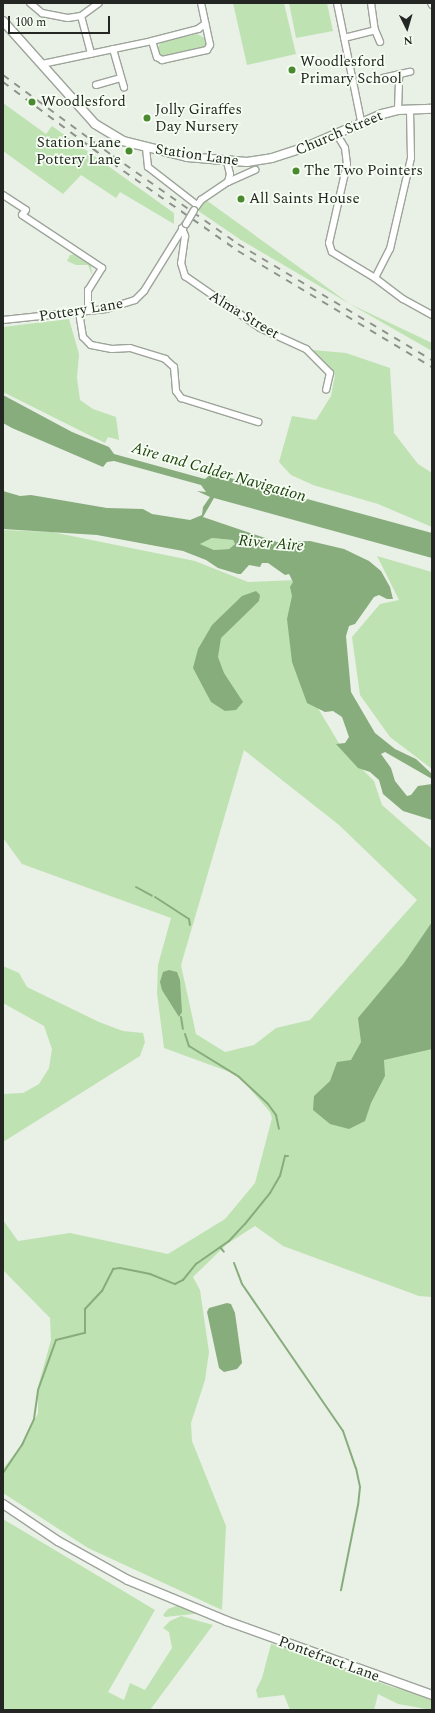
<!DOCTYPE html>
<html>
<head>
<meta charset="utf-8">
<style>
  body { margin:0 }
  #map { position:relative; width:435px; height:1713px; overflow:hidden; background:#e9f0e6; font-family:Spectral,serif }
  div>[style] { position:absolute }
  .green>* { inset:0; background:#bfe2b3 }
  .water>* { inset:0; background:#88ad7c }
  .stream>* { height:2px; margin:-1px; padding:0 1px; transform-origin:1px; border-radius:1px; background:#88ad7c }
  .roads { filter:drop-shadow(1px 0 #9da49a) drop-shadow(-1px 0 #9da49a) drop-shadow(0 1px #9da49a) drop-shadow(0 -1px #9da49a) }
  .minor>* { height:6px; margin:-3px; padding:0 3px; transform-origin:3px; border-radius:3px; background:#fff }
  .tertiary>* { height:8px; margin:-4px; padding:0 4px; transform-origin:4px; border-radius:4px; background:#fff }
  .rail>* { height:2px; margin-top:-1px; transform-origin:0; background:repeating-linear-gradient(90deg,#8c918a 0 7px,transparent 0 14px) }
  .bridges { filter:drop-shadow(1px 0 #9da49a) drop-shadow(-1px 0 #9da49a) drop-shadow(0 1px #9da49a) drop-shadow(0 -1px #9da49a) }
  .minor-bridge>* { height:6px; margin:-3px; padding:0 3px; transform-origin:3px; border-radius:3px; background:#fff }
  .dots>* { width:11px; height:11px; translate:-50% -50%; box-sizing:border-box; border:2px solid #f6fef3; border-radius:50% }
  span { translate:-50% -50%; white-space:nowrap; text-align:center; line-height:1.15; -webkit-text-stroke:3.5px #f6fef3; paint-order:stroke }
  .poi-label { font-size:15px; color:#232622 }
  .left { translate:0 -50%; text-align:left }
  .right { translate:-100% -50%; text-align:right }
  .street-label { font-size:15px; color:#232622 }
  .water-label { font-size:16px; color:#1c400c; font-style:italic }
  .frame { position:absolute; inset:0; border:4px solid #232622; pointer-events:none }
  .north { position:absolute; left:387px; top:8px; width:40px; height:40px; -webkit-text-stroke:3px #f6fef3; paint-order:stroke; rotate:175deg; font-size:11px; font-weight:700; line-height:16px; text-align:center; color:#232622 }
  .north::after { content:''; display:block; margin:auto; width:14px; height:18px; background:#232622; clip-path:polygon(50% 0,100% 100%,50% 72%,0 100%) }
  .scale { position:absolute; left:8px; top:16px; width:102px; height:18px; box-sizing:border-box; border:2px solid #232622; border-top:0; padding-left:5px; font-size:12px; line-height:14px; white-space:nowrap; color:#232622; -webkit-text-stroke:3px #f6fef3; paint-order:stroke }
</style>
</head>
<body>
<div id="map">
  <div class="green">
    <i style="clip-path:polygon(233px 3px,284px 3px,296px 54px,247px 65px)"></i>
    <i style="clip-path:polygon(289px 3px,327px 3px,333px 31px,296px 38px)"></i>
    <i style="clip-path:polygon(197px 34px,205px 38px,206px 48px,159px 56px,157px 49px,161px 42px)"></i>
    <i style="clip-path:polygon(3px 103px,46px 134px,52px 126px,174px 213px,174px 224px,120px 192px,116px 198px,81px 175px,63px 194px,3px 151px)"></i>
    <i style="clip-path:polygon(206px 200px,350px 304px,432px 343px,432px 351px,350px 304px,241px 240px,197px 210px)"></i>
    <i style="clip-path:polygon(76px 254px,91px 264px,92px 275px,88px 265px,76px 265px,67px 261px,70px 255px)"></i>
    <i style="clip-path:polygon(69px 319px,79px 354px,77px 378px,80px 400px,93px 409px,116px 417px,119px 440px,108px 437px,105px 443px,3px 392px,3px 327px)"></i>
    <i style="clip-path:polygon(312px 350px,346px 353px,390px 368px,394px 433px,418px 464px,432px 473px,432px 527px,378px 504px,313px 485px,291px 475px,279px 462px,292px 416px,316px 420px,331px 396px,335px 375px,313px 355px)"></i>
    <i style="clip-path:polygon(evenodd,3px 530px,52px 532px,195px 561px,248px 582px,297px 580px,305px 676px,319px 710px,343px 750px,374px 781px,382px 805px,432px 849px,432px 1297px,419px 1296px,283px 1246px,255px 1226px,227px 1244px,193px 1277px,200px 1290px,209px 1352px,205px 1380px,191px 1423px,192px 1441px,226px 1526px,222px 1610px,88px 1548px,3px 1493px,3px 1469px,26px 1439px,38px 1413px,38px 1387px,51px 1340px,50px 1318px,3px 1270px,3px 1220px,18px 1241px,70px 1233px,168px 1254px,225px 1219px,255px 1183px,272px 1118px,270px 1112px,238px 1075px,164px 1048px,157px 993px,158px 965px,171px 918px,22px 864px,3px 838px,3px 530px,244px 750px,339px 825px,417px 900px,310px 1020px,276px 1028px,254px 1045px,225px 1052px,196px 1034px,181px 965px,244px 750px)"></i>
    <i style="clip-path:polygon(212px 538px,233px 540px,235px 544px,229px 549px,214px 550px,200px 544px)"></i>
    <i style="clip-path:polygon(377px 556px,432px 572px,432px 769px,390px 737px,360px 695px,352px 637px,380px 604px,399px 600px)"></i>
    <i style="clip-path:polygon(3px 966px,19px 973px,27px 987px,99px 1022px,123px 1031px,143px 1033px,145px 1042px,140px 1056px,3px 1142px,3px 1094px,23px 1093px,39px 1084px,49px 1068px,52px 1049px,44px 1026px,3px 1003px)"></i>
    <i style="clip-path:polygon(3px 1519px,155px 1610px,108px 1692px,124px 1700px,130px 1683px,145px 1690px,172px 1648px,169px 1632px,163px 1628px,170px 1621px,181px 1616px,213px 1625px,150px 1710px,3px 1710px)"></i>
    <i style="clip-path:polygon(179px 1605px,203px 1613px,165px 1617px,163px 1615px,168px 1609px)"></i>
    <i style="clip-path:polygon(271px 1644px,297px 1651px,392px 1687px,432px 1697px,432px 1710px,398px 1704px,378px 1694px,374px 1710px,290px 1710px,284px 1695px,258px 1698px,256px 1690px,262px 1678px)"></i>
  </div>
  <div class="water">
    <i style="clip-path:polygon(evenodd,3px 395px,72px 432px,109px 447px,114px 454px,205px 479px,212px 473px,432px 533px,432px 558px,214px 498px,203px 517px,277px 542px,310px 541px,344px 549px,369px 561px,381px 571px,390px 587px,393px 599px,387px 599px,379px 595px,374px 597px,355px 624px,349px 626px,346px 636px,351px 692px,375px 733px,395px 749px,416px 759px,432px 774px,432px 779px,385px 752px,381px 754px,391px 768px,395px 781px,407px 796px,411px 795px,418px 786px,432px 784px,432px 820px,403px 811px,383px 794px,379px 780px,370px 772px,358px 768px,336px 744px,345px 743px,349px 737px,342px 717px,333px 711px,325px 712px,307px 703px,292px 662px,287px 619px,292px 596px,290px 587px,293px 582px,289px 574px,285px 575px,268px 563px,262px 563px,260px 567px,249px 565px,241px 574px,238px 574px,218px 568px,206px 560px,183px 551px,97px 535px,3px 529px,3px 491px,20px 496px,31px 495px,107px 508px,143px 509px,152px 514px,190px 520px,202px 515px,203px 507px,210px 497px,197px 491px,206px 492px,201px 485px,114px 461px,107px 462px,103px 467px,12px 428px,3px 423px,3px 395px,212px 538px,233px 540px,235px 544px,229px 549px,214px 550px,200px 544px,212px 538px)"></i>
    <i style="clip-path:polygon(256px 591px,260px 595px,259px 601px,221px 638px,218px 657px,224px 673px,243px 702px,236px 710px,225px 711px,211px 702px,193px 668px,198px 649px,212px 625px,242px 596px)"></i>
    <i style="clip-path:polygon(432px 922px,432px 1049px,384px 1060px,385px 1076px,371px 1103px,365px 1121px,349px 1129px,330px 1124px,313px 1110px,314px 1096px,330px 1081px,337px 1062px,351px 1060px,361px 1042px,358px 1018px,404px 963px)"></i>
    <i style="clip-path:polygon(169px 970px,177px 972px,180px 980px,182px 1012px,179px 1017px,162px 990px,160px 982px,163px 972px)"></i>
    <i style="clip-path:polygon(227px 1303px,231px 1304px,235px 1313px,242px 1363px,237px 1369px,224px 1372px,219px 1368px,207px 1312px,209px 1308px)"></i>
  </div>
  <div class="stream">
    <i style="left:136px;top:887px;width:18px;rotate:29deg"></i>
    <i style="left:155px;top:897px;width:40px;rotate:32.9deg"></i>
    <i style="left:189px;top:919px;width:6px;rotate:81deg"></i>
    <i style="left:181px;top:1017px;width:12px;rotate:81deg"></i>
    <i style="left:185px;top:1034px;width:13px;rotate:72deg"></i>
    <i style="left:189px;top:1046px;width:57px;rotate:31.5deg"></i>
    <i style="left:238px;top:1076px;width:41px;rotate:43deg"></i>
    <i style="left:268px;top:1104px;width:14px;rotate:54deg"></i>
    <i style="left:276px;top:1115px;width:14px;rotate:78deg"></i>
    <i style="left:220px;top:1247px;width:6px;rotate:51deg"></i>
    <i style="left:234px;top:1263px;width:22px;rotate:69deg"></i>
    <i style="left:242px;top:1284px;width:178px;rotate:55.5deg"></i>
    <i style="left:343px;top:1431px;width:39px;rotate:71deg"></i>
    <i style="left:356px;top:1468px;width:19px;rotate:78deg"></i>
    <i style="left:360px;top:1487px;width:18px;rotate:96deg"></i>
    <i style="left:358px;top:1505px;width:87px;rotate:101.3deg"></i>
    <i style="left:3px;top:1473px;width:34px;rotate:-56deg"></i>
    <i style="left:22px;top:1445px;width:29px;rotate:-65deg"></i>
    <i style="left:34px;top:1419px;width:29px;rotate:-82deg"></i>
    <i style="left:38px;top:1390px;width:53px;rotate:-70.2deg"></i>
    <i style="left:56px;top:1340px;width:30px;rotate:-14deg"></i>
    <i style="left:85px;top:1333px;width:24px;rotate:-90deg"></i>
    <i style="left:85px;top:1309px;width:25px;rotate:-47deg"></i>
    <i style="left:102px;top:1291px;width:25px;rotate:-63deg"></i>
    <i style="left:113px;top:1269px;width:7px;rotate:-8deg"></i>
    <i style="left:120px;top:1268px;width:31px;rotate:11deg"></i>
    <i style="left:150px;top:1274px;width:27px;rotate:22deg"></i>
    <i style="left:175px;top:1284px;width:9px;rotate:-27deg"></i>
    <i style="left:183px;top:1280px;width:21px;rotate:-51deg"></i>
    <i style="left:196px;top:1264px;width:40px;rotate:-34.9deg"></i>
    <i style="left:229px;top:1241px;width:23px;rotate:-47deg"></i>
    <i style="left:245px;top:1224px;width:40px;rotate:-51deg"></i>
    <i style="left:270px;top:1193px;width:20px;rotate:-60deg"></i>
    <i style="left:280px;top:1176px;width:21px;rotate:-76deg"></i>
    <i style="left:285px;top:1156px;width:3px"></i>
  </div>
  <div class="roads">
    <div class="minor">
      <i style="left:30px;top:3px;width:16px;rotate:40deg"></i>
      <i style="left:42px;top:13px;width:26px;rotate:11deg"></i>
      <i style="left:68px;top:18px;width:13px;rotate:-9deg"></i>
      <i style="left:81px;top:16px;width:22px;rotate:-36deg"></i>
      <i style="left:337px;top:3px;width:120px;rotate:78.5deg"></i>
      <i style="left:371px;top:3px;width:27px;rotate:82deg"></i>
      <i style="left:375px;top:30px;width:13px;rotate:67deg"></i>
      <i style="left:431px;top:3px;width:2px;rotate:63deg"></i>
      <i style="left:81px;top:16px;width:39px;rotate:75deg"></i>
      <i style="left:344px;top:38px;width:32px;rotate:-14deg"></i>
      <i style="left:152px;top:41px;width:17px;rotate:73deg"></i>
      <i style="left:157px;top:57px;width:6px;rotate:31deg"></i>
      <i style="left:162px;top:60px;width:46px;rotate:-12.5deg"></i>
      <i style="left:207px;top:50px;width:6px;rotate:-59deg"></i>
      <i style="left:210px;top:45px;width:43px;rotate:-102.1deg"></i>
      <i style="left:113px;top:49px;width:40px;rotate:74deg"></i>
      <i style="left:42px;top:64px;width:112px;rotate:-11.8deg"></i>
      <i style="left:152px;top:41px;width:48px;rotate:-14.6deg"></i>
      <i style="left:198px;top:29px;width:9px;rotate:-36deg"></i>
      <i style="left:383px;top:78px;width:28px;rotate:-13deg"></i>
      <i style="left:96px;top:85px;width:26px;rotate:-16deg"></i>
      <i style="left:398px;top:110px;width:36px;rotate:-88deg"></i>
      <i style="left:336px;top:133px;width:17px;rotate:59deg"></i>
      <i style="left:345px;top:148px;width:16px;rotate:83deg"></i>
      <i style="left:347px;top:164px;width:81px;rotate:102.8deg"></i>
      <i style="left:329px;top:243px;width:9px;rotate:72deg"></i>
      <i style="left:332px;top:252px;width:50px;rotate:31.2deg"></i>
      <i style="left:375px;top:278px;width:35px;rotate:37deg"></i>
      <i style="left:403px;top:299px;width:33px;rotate:29deg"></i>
      <i style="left:146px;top:148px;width:19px;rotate:84deg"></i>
      <i style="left:148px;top:167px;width:62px;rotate:37.8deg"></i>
      <i style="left:228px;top:182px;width:30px;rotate:-24deg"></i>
      <i style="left:3px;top:195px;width:27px;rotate:33deg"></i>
      <i style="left:26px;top:210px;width:6px;rotate:129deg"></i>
      <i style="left:22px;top:215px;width:96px;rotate:33.5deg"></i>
      <i style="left:102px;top:268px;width:26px;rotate:122deg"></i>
      <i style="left:88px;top:290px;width:21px;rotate:90deg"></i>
      <i style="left:196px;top:207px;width:9px;rotate:-54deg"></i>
      <i style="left:201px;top:200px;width:32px;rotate:-34deg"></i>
      <i style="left:228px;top:182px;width:8px;rotate:-76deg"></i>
      <i style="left:230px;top:174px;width:12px;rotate:-104deg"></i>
      <i style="left:182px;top:228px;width:9px;rotate:69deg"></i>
      <i style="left:185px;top:236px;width:27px;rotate:98deg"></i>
      <i style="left:181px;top:263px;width:14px;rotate:73deg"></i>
      <i style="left:185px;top:276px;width:91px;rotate:34.7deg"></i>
      <i style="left:260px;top:328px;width:51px;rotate:24.5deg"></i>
      <i style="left:306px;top:349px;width:34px;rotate:45deg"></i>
      <i style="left:330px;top:373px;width:17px;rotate:103deg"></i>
      <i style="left:375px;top:278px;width:33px;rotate:-63deg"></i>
      <i style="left:390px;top:249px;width:93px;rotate:-77deg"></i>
      <i style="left:411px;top:158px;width:48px;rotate:-91.2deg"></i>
      <i style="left:79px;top:312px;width:25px;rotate:81deg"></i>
      <i style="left:83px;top:337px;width:11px;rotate:45deg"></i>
      <i style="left:91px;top:345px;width:21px;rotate:11deg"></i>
      <i style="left:112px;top:349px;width:18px;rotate:-3deg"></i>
      <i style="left:130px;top:348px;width:37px;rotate:17deg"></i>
      <i style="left:165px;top:359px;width:12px;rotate:42deg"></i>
      <i style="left:174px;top:367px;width:24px;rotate:85deg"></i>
      <i style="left:176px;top:391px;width:9px;rotate:54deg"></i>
      <i style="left:181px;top:398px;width:81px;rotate:17.3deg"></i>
      <i style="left:3px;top:320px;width:104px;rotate:-6.1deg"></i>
      <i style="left:106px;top:309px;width:30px;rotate:-17deg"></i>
      <i style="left:135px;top:300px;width:13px;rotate:-45deg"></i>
      <i style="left:144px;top:291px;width:78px;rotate:-58.2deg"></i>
    </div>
    <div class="tertiary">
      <i style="left:3px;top:21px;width:138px;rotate:48.2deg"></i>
      <i style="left:95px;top:124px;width:33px;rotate:31deg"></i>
      <i style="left:123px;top:141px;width:66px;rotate:14deg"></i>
      <i style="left:187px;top:157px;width:60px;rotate:4.8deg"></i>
      <i style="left:247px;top:162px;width:25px;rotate:-9deg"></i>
      <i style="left:272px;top:158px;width:36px;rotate:-18deg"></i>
      <i style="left:306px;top:147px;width:83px;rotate:-23.5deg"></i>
      <i style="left:382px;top:114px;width:16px;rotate:-14deg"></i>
      <i style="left:398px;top:110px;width:34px;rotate:-2deg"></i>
      <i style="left:3px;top:1504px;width:66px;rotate:33.9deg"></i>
      <i style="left:58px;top:1541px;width:80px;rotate:29.1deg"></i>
      <i style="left:128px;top:1580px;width:107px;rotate:22.5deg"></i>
      <i style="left:227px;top:1621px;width:218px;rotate:19.8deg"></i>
    </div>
  </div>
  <div class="rail">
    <i style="left:3px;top:75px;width:137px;rotate:36.4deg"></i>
    <i style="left:113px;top:156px;width:153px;rotate:35.1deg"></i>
    <i style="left:238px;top:244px;width:226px;rotate:30.9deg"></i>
    <i style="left:3px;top:82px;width:136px;rotate:36.6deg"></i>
    <i style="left:112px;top:163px;width:154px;rotate:34.9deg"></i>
    <i style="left:238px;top:251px;width:226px;rotate:30.9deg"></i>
  </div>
  <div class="bridges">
    <div class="minor-bridge">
      <i style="left:186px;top:224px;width:16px;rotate:-60deg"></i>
    </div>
  </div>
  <div class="dots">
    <i style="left:292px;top:70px;background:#488a2d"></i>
    <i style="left:32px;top:102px;background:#488a2d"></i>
    <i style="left:147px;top:118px;background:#488a2d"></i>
    <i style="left:129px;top:151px;background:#488a2d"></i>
    <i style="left:296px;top:171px;background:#488a2d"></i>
    <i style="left:241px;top:199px;background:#488a2d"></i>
  </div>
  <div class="poi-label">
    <span class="left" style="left:300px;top:70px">Woodlesford<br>Primary School</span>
    <span class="left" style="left:41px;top:102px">Woodlesford</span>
    <span class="left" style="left:155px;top:118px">Jolly Giraffes<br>Day Nursery</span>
    <span class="right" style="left:121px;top:151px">Station Lane<br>Pottery Lane</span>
    <span class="left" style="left:304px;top:171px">The Two Pointers</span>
    <span class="left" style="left:249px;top:199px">All Saints House</span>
  </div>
  <div class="street-label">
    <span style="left:339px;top:133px;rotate:-23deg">Church Street</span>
    <span style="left:197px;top:155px;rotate:8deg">Station Lane</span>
    <span style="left:81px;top:310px;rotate:-9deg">Pottery Lane</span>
    <span style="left:244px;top:315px;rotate:31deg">Alma Street</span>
    <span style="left:329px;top:1659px;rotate:20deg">Pontefract Lane</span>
  </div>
  <div class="water-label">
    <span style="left:219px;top:472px;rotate:16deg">Aire and Calder Navigation</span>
    <span style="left:271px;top:543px;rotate:5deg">River Aire</span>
  </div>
  <div class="frame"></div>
  <div class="north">N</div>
  <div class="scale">100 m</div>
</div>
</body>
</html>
